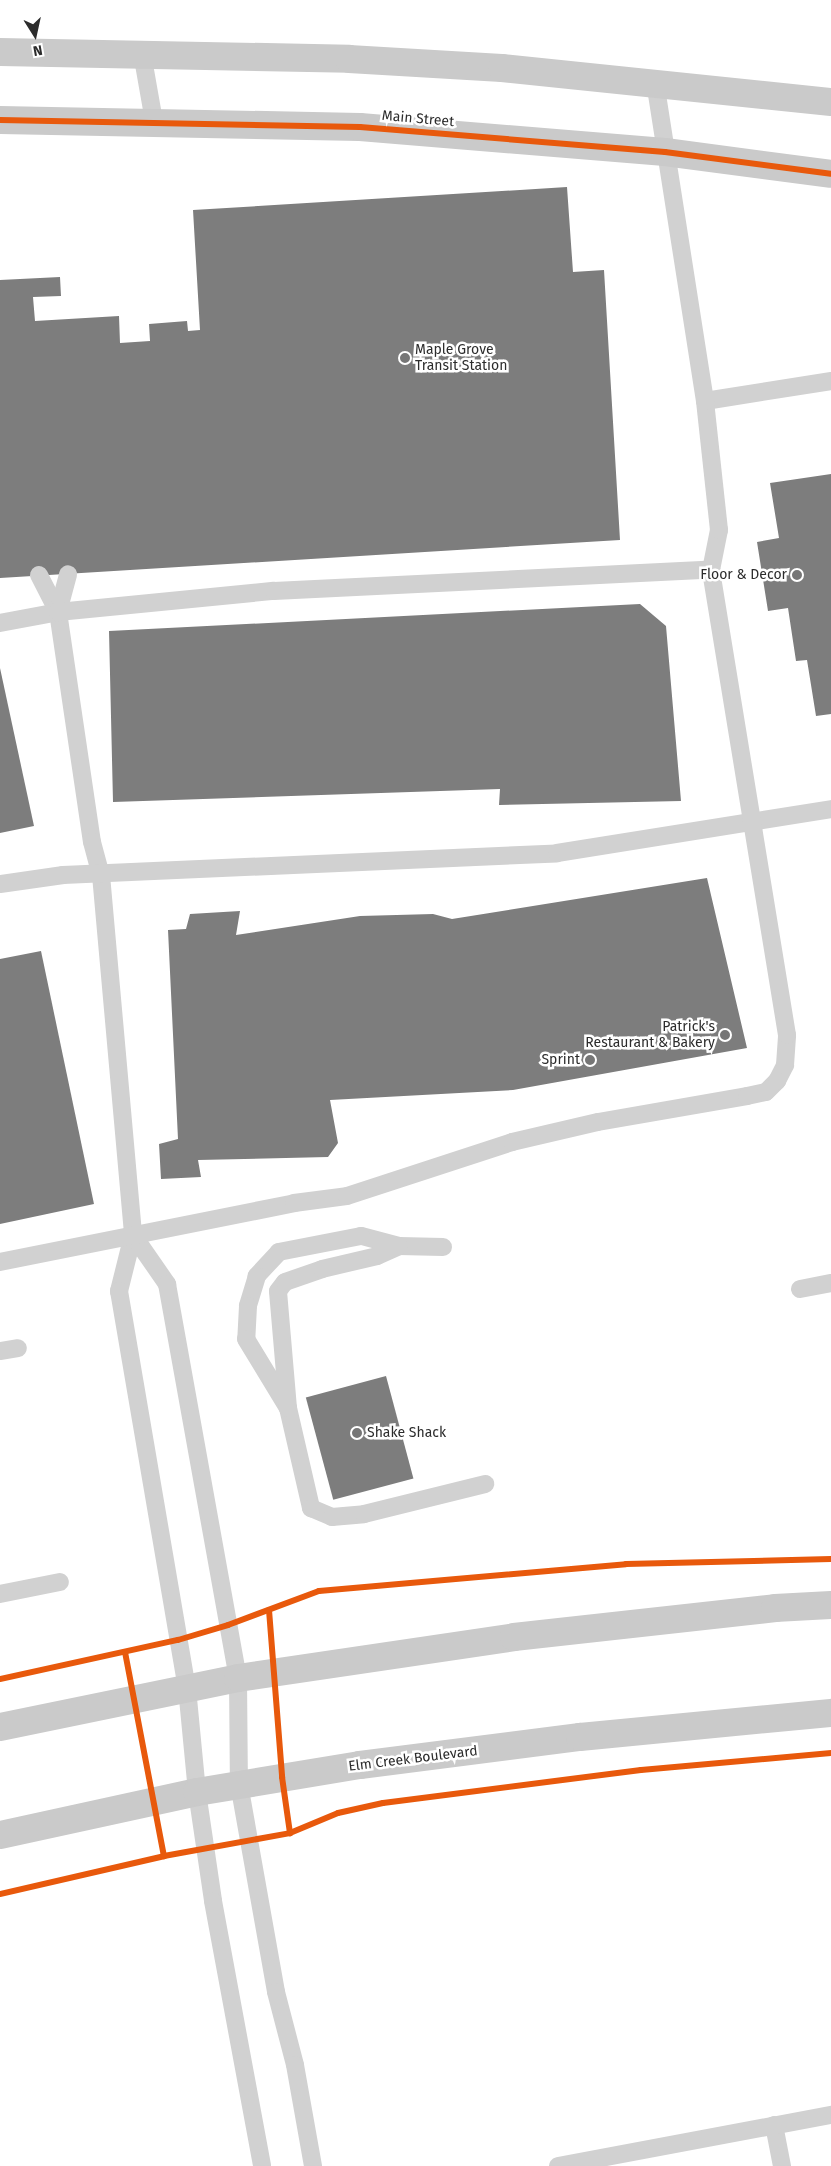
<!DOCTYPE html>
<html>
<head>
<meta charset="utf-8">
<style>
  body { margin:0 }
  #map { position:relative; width:831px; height:2166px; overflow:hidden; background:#fff; font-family:"Fira Sans",sans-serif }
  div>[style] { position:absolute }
  .building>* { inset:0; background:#7d7d7d; transform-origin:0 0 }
  .lane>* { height:18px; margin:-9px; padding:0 9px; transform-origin:9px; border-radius:9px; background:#d1d1d1 }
  .secondary>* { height:28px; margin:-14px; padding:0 14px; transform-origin:14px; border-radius:14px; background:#cacaca }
  .cycleway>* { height:6px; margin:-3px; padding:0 3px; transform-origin:3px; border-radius:3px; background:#e8590c }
  .dots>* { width:14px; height:14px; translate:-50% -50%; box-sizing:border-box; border:2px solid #fff; border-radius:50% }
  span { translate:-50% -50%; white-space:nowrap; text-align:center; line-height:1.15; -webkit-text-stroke:5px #fff; paint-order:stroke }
  .street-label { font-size:14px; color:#2c2c2c }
  .poi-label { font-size:14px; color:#2c2c2c }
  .left { translate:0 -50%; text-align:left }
  .right { translate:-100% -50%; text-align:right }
  .north { position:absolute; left:10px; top:10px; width:50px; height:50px; -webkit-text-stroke:4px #fff; paint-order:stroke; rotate:170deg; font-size:14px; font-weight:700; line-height:20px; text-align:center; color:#2c2c2c }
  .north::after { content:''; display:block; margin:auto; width:18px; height:22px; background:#2c2c2c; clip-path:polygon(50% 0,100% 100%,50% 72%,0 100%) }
</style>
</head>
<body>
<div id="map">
  <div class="building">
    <i style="clip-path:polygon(567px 187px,573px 272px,604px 270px,620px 540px,0 578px,0 280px,60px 277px,61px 296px,33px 297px,35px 321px,119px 316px,120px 343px,150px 341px,149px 324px,187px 321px,188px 331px,200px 330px,193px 210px)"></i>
    <i style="clip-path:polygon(831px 474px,831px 714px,816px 716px,807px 660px,796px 661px,788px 608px,768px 611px,757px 542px,779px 538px,770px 483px)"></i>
    <i style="clip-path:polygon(640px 604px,666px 626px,681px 801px,499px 805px,500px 789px,113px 802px,109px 631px)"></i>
    <i style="clip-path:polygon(0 668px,34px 826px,0 833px)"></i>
    <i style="clip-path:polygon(707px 878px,747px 1048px,513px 1090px,330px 1100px,338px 1143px,328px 1157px,198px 1160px,201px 1177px,161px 1179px,159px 1144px,178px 1139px,168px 930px,186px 929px,190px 914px,240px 911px,236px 935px,360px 916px,433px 914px,452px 919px)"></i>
    <i style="clip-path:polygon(41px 951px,94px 1204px,0 1224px,0 959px)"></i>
    <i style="left:386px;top:1376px;width:106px;height:83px;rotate:75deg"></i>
  </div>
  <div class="lane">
    <i style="left:142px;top:53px;width:69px;rotate:80deg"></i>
    <i style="left:705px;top:401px;width:128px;rotate:-9deg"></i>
    <i style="left:39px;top:575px;width:42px;rotate:62.8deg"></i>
    <i style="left:58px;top:612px;width:232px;rotate:81.6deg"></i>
    <i style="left:92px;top:842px;width:34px;rotate:75deg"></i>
    <i style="left:101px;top:875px;width:361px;rotate:84.9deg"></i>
    <i style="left:133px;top:1235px;width:58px;rotate:104deg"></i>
    <i style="left:119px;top:1291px;width:403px;rotate:80.3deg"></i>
    <i style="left:187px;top:1688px;width:104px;rotate:84.5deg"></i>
    <i style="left:197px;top:1792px;width:110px;rotate:81.6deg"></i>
    <i style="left:213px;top:1901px;width:269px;rotate:79.5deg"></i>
    <i style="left:58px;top:612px;width:39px;rotate:-75deg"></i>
    <i style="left:0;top:623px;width:59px;rotate:-10.7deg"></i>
    <i style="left:58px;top:612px;width:217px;rotate:-5.6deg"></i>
    <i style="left:274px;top:591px;width:438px;rotate:-2.8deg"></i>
    <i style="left:0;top:884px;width:64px;rotate:-8.1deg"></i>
    <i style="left:63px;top:875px;width:494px;rotate:-2.5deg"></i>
    <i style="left:557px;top:853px;width:278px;rotate:-9.1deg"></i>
    <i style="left:133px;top:1235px;width:60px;rotate:55.2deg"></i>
    <i style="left:167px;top:1284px;width:400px;rotate:79.8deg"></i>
    <i style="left:238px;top:1678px;width:106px;rotate:89.5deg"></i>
    <i style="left:239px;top:1784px;width:211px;rotate:79.9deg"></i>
    <i style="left:276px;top:1992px;width:75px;rotate:75.4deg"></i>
    <i style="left:295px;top:2065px;width:103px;rotate:79.9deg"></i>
    <i style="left:443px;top:1247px;width:44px;rotate:-178.7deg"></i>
    <i style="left:399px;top:1246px;width:39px;rotate:-165deg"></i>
    <i style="left:361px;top:1236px;width:84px;rotate:169deg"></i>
    <i style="left:279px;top:1252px;width:33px;rotate:133deg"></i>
    <i style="left:257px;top:1276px;width:31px;rotate:107deg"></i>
    <i style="left:248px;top:1306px;width:33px;rotate:93deg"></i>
    <i style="left:246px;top:1339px;width:81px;rotate:58.7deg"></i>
    <i style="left:288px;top:1408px;width:103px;rotate:77deg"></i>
    <i style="left:311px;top:1508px;width:23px;rotate:23deg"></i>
    <i style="left:332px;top:1517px;width:32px;rotate:-5deg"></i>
    <i style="left:364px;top:1514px;width:125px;rotate:-13.9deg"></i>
    <i style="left:0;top:1262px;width:300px;rotate:-11.3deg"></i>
    <i style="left:294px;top:1203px;width:53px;rotate:-7.5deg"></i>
    <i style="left:347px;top:1196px;width:174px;rotate:-18.1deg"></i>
    <i style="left:512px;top:1142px;width:88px;rotate:-13.1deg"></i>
    <i style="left:598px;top:1122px;width:151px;rotate:-9.9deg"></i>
    <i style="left:747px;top:1096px;width:19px;rotate:-12deg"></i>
    <i style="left:766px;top:1092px;width:16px;rotate:-45deg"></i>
    <i style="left:777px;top:1081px;width:18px;rotate:-63deg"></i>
    <i style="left:785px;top:1065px;width:30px;rotate:-86deg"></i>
    <i style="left:787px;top:1035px;width:471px;rotate:-99.3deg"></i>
    <i style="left:711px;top:570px;width:41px;rotate:-78.7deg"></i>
    <i style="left:719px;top:530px;width:130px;rotate:-96.2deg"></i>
    <i style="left:705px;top:401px;width:322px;rotate:-98.9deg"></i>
    <i style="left:800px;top:1289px;width:32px;rotate:-11deg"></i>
    <i style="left:0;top:1351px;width:18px;rotate:-9deg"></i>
    <i style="left:288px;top:1408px;width:117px;rotate:-94.9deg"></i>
    <i style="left:278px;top:1291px;width:11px;rotate:-52deg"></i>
    <i style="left:285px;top:1282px;width:39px;rotate:-19deg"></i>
    <i style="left:322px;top:1269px;width:57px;rotate:-13.3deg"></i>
    <i style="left:377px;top:1256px;width:24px;rotate:-24deg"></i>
    <i style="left:0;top:1594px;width:61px;rotate:-11.3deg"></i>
    <i style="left:774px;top:2125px;width:42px;rotate:79deg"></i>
    <i style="left:558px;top:2166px;width:278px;rotate:-10.6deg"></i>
  </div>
  <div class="secondary">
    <i style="left:0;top:52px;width:349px;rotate:1.1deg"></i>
    <i style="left:349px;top:59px;width:153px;rotate:3.4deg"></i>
    <i style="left:502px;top:68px;width:331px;rotate:5.9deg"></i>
    <i style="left:0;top:120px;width:360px;rotate:1.1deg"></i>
    <i style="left:360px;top:127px;width:306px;rotate:4.7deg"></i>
    <i style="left:665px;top:152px;width:167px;rotate:7.5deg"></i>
    <i style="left:0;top:1727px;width:243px;rotate:-11.6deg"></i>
    <i style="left:238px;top:1678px;width:279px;rotate:-8.4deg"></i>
    <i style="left:514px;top:1637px;width:263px;rotate:-6.3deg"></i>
    <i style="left:775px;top:1608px;width:56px;rotate:-3.1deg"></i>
    <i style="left:0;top:1835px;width:202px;rotate:-12.3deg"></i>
    <i style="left:197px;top:1792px;width:165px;rotate:-9.4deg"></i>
    <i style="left:360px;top:1765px;width:222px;rotate:-7.3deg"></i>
    <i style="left:580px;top:1737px;width:252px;rotate:-5.5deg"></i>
  </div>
  <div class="cycleway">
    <i style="left:0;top:120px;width:360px;rotate:1.1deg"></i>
    <i style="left:360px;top:127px;width:306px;rotate:4.7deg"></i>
    <i style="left:665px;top:152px;width:167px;rotate:7.5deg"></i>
    <i style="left:269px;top:1610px;width:168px;rotate:85.5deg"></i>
    <i style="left:282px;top:1777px;width:57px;rotate:81.9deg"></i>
    <i style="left:125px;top:1652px;width:208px;rotate:79.2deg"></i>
    <i style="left:0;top:1679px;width:182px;rotate:-12.4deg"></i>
    <i style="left:178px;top:1640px;width:52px;rotate:-16.7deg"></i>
    <i style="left:228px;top:1625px;width:97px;rotate:-20.5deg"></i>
    <i style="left:319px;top:1591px;width:308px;rotate:-5deg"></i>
    <i style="left:626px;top:1564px;width:205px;rotate:-1.4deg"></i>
    <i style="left:0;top:1894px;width:168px;rotate:-13deg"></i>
    <i style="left:164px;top:1856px;width:128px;rotate:-10.3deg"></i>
    <i style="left:290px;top:1833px;width:52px;rotate:-22.6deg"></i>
    <i style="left:338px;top:1813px;width:46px;rotate:-12.5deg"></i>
    <i style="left:383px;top:1803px;width:260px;rotate:-7.3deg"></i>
    <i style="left:641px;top:1770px;width:191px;rotate:-5.1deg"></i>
  </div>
  <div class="dots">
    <i style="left:405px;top:358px;background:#767676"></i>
    <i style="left:797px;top:575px;background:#767676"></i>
    <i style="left:725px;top:1035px;background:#767676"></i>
    <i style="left:590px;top:1060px;background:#767676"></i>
    <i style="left:357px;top:1433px;background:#767676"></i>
  </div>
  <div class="street-label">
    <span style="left:418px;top:119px;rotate:5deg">Main Street</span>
    <span style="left:413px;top:1759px;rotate:-7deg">Elm Creek Boulevard</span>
  </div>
  <div class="poi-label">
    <span class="left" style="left:415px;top:358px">Maple Grove<br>Transit Station</span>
    <span class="right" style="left:787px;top:575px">Floor &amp; Decor</span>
    <span class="right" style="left:715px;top:1035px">Patrick's<br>Restaurant &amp; Bakery</span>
    <span class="right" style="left:580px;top:1060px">Sprint</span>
    <span class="left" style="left:367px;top:1433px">Shake Shack</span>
  </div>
  <div class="north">N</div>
</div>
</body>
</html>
